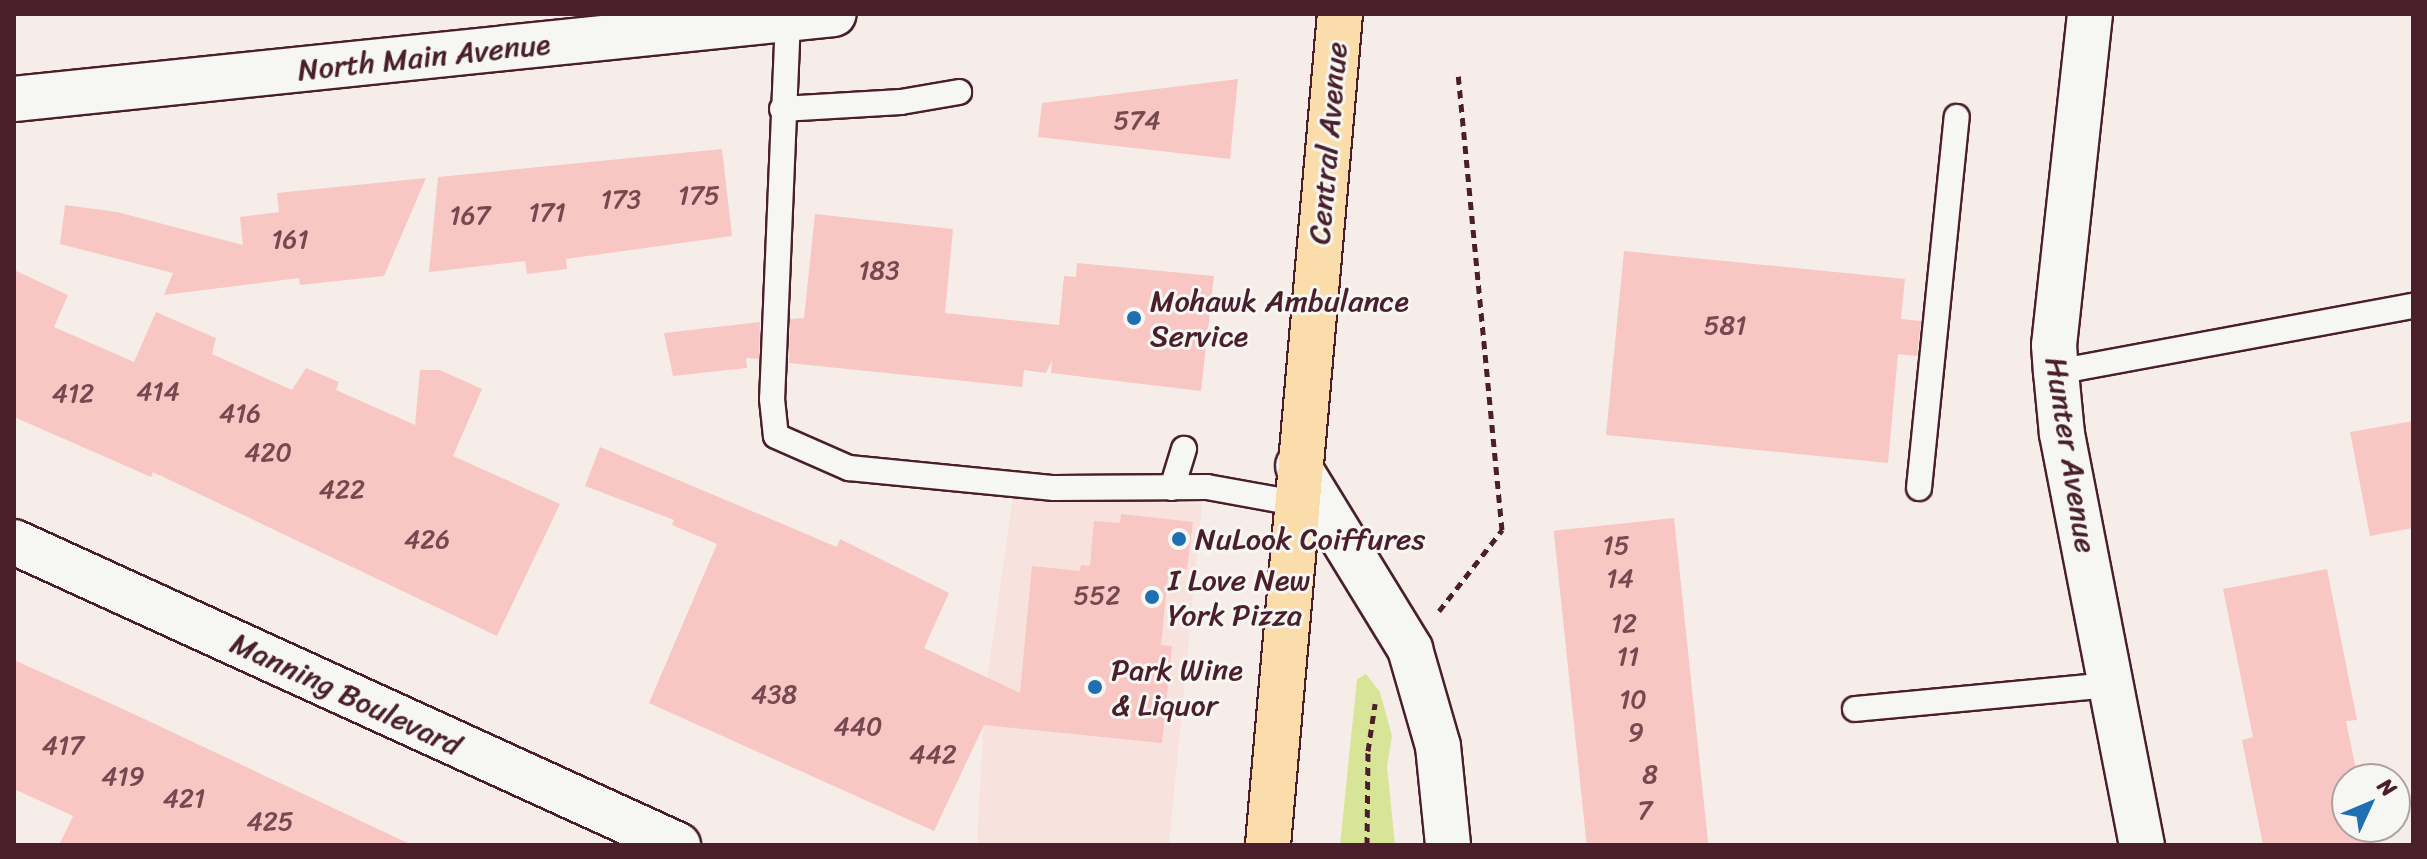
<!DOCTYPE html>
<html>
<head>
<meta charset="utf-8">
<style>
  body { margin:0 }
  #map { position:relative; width:2427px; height:859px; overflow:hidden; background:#f6ede9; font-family:Sriracha,sans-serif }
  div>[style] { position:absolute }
  .built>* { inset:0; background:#f7e2de }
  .green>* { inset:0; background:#d8e598 }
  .building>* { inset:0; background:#f8c7c4; transform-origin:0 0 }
  .path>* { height:5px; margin-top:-2.5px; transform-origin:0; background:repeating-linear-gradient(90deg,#4a1f2b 0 8px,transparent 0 14px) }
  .roads { filter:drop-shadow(2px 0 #4a1f2b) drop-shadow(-2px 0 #4a1f2b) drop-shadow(0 2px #4a1f2b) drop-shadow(0 -2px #4a1f2b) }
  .lane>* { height:24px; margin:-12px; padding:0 12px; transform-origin:12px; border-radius:12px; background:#f6f6f2 }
  .street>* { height:44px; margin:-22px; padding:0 22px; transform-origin:22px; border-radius:22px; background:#f6f6f2 }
  .secondary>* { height:44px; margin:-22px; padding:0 22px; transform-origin:22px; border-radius:22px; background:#f6f6f2 }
  .primary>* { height:44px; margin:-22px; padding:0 22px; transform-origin:22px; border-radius:22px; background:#faddab }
  .dots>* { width:22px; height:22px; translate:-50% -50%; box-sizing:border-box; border:4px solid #f6f6f2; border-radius:50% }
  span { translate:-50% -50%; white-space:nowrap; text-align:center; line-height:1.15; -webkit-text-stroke:6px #f6f6f2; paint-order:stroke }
  .number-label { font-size:26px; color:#764951 }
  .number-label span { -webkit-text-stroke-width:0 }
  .street-label { font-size:30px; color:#4a1f2b }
  .poi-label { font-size:30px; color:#4a1f2b }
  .left { translate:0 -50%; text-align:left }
  .frame { position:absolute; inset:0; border:16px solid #4a1f2b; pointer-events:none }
  .north { position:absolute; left:2331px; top:763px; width:80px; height:80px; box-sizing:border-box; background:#f6f6f2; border:2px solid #b1a0a2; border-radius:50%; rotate:46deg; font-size:22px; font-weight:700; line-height:32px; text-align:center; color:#4a1f2b }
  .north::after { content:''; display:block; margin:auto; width:28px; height:36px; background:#1f6fb2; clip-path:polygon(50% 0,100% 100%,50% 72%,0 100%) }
</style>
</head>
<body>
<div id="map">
  <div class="built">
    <i style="clip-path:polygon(1013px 497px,1202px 504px,1169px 845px,977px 845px,985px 695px)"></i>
  </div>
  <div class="green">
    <i style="clip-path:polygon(1366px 674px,1380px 692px,1392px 736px,1387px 766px,1395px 845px,1340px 845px,1357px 679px)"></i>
  </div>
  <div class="building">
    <i style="clip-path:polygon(1238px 79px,1230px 159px,1038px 137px,1042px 103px)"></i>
    <i style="clip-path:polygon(722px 149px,732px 236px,566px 259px,567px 269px,527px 274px,525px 261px,429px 272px,438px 177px)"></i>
    <i style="clip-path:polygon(426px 178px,384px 276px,300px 285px,299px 278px,164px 295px,173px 273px,60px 244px,65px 205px,117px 212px,243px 245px,240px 217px,279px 212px,277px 193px)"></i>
    <i style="clip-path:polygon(815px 214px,953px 229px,945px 313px,1059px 325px,1064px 276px,1076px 277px,1077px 263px,1214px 276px,1201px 391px,1051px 373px,1052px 360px,1046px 373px,1024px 370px,1022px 387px,789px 363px,790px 319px,804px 318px)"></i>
    <i style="clip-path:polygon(1624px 251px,1905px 279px,1901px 319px,1921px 321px,1917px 356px,1898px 354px,1888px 463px,1606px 435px)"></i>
    <i style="clip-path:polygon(14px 270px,68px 295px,54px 327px,134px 362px,156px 312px,216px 338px,212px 354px,292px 390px,306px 368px,339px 382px,336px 390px,415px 425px,420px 370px,440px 370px,482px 389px,453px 456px,560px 504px,497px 636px,153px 472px,151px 477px,14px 417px)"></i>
    <i style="clip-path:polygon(760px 322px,759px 359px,746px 358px,747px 368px,673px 376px,664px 333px)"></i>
    <i style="clip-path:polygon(2413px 421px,2413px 528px,2370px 536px,2350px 432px)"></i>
    <i style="clip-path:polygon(600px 447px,837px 547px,840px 539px,949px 593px,924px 648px,1020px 693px,1032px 566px,1080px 571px,1081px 565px,1090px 566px,1094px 521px,1120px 523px,1121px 514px,1193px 522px,1187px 569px,1169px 567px,1161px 645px,1172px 646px,1162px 743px,984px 725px,934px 831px,649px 703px,717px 544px,672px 525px,674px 520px,585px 486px)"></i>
    <i style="left:1674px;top:518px;width:329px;height:121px;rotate:84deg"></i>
    <i style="clip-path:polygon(2327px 569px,2357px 720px,2346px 721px,2358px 779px,2347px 779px,2347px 827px,2367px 827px,2371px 845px,2263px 845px,2242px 740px,2253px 737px,2223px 589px)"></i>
    <i style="clip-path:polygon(14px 660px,123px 709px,412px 845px,59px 845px,73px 816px,14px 789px)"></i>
  </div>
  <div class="path">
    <i style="left:1439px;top:611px;width:103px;rotate:-52.1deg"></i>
    <i style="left:1502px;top:530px;width:456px;rotate:-95.5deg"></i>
    <i style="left:1367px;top:845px;width:94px;rotate:-89.4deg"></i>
    <i style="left:1368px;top:751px;width:48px;rotate:-81.5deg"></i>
  </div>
  <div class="roads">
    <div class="lane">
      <i style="left:788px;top:19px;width:380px;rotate:92.4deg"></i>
      <i style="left:772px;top:399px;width:37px;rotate:84deg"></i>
      <i style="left:776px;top:436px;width:80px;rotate:23.7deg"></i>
      <i style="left:849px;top:468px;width:206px;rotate:5.6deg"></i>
      <i style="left:1054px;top:488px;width:153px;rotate:-0.4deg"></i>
      <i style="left:1207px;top:487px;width:89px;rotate:10.3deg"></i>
      <i style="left:782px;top:109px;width:119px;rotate:-3.4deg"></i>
      <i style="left:901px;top:102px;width:59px;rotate:-9.8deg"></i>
      <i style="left:2056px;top:372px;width:363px;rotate:-10.5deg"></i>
      <i style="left:1172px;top:488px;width:41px;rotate:-72.9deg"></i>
      <i style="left:1919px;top:488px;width:373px;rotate:-84.2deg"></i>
      <i style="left:1855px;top:709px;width:257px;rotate:-5.4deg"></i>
    </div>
    <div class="street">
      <i style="left:2090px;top:14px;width:333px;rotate:96.2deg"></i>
      <i style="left:2054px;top:345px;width:27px;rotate:86deg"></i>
      <i style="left:2056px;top:372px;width:62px;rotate:84.5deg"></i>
      <i style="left:2062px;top:434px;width:419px;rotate:79deg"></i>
    </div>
    <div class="secondary">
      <i style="left:14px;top:99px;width:824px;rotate:-5.92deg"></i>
      <i style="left:1298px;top:466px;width:215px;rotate:58.5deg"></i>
      <i style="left:1410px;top:649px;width:101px;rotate:73.9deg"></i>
      <i style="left:1438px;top:746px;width:100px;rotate:84.2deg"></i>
      <i style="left:14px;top:542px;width:730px;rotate:24.53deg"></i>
    </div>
    <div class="primary">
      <i style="left:1268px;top:845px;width:834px;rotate:-85.05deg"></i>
    </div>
  </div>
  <div class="dots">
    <i style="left:1134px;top:318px;background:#1f6fb2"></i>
    <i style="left:1179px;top:539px;background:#1f6fb2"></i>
    <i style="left:1152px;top:597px;background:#1f6fb2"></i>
    <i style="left:1095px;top:687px;background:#1f6fb2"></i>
  </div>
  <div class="number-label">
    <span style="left:1137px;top:121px">574</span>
    <span style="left:699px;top:196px">175</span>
    <span style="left:621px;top:200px">173</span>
    <span style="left:547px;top:213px">171</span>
    <span style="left:470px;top:216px">167</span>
    <span style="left:290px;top:240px">161</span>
    <span style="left:879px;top:271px">183</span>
    <span style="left:1725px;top:326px">581</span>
    <span style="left:158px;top:392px">414</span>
    <span style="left:73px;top:394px">412</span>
    <span style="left:240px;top:414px">416</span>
    <span style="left:268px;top:453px">420</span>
    <span style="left:342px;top:490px">422</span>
    <span style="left:427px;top:540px">426</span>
    <span style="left:1616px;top:546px">15</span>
    <span style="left:1620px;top:579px">14</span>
    <span style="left:1097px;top:596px">552</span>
    <span style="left:1624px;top:624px">12</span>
    <span style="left:1628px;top:657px">11</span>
    <span style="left:774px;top:695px">438</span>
    <span style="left:1633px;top:700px">10</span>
    <span style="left:858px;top:727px">440</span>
    <span style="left:1636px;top:733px">9</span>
    <span style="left:63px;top:746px">417</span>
    <span style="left:933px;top:755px">442</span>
    <span style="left:1650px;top:775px">8</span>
    <span style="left:123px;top:777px">419</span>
    <span style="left:184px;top:799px">421</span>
    <span style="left:1645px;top:811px">7</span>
    <span style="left:270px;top:822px">425</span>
  </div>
  <div class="street-label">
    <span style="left:424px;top:57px;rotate:-6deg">North Main Avenue</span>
    <span style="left:1328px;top:143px;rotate:-85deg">Central Avenue</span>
    <span style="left:2071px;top:455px;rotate:81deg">Hunter Avenue</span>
    <span style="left:346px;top:694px;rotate:25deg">Manning Boulevard</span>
  </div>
  <div class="poi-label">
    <span class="left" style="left:1150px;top:318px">Mohawk Ambulance<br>Service</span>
    <span class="left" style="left:1195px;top:539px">NuLook Coiffures</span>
    <span class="left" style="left:1168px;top:597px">I Love New<br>York Pizza</span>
    <span class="left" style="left:1111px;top:687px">Park Wine<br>&amp; Liquor</span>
  </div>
  <div class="frame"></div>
  <div class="north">N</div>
</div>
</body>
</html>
